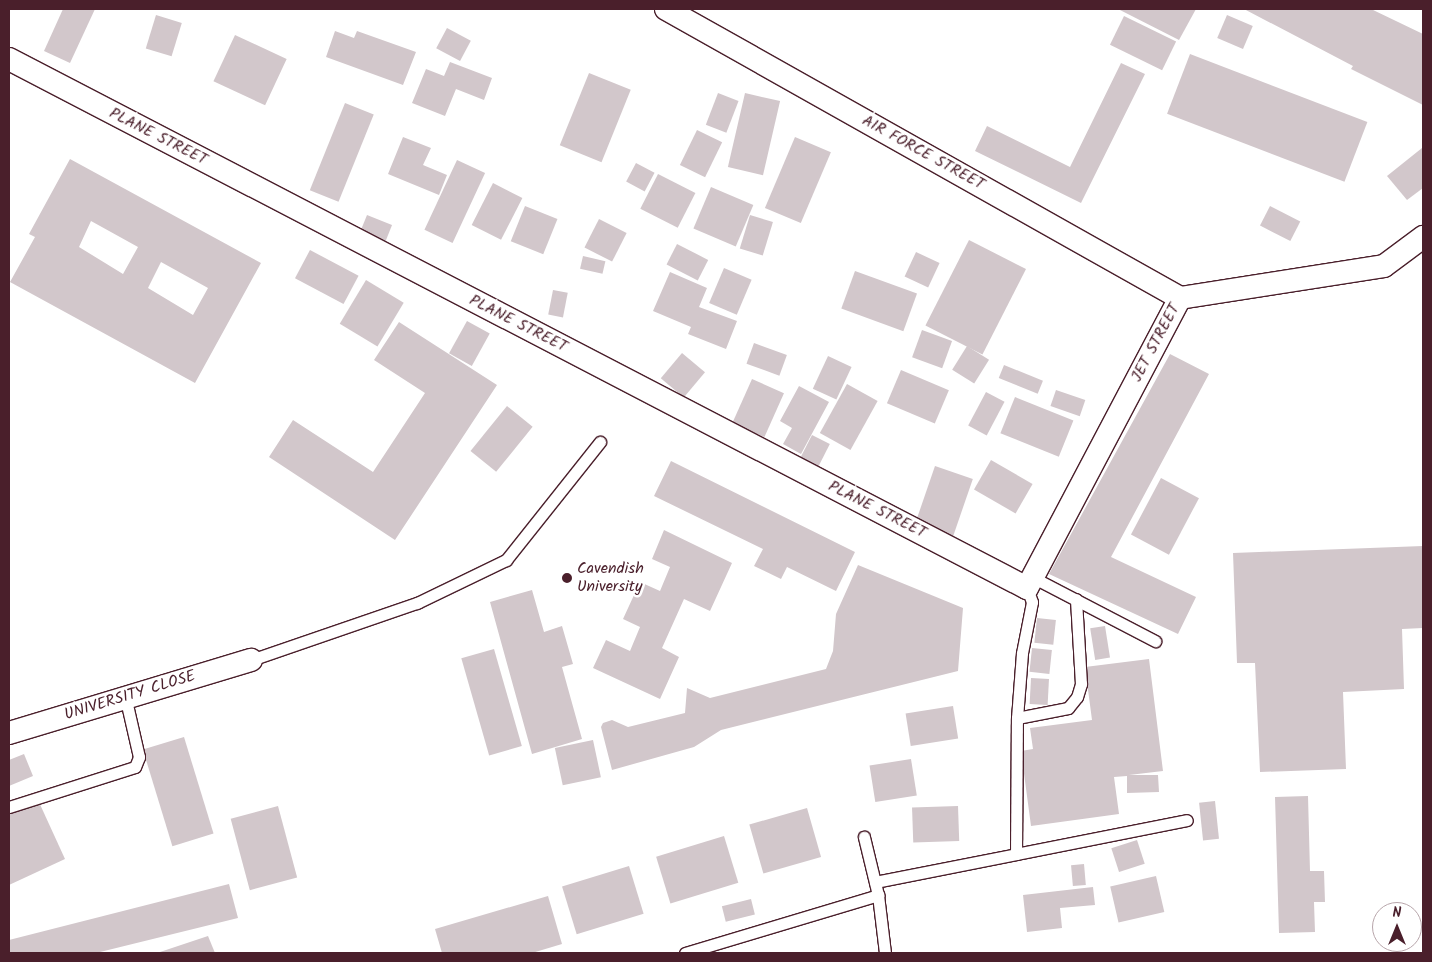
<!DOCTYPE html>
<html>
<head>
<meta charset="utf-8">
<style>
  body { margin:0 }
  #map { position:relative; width:1432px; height:962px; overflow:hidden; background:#fff; font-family:Kalam,sans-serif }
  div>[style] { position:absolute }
  .building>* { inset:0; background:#d2c7cb; transform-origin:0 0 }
  .roads { filter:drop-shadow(1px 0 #4a1f2b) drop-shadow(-1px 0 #4a1f2b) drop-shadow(0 1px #4a1f2b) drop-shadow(0 -1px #4a1f2b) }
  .lane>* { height:11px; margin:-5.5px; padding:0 5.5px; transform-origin:5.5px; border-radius:5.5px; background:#fff }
  .street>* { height:22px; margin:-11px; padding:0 11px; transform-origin:11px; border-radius:11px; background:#fff }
  .dots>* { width:14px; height:14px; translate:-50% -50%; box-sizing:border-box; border:2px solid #fff; border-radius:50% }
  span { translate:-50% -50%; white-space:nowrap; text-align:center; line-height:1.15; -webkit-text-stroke:5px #fff; paint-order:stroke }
  .street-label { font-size:16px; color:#4a1f2b }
  .poi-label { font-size:16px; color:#4a1f2b }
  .left { translate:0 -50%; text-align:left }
  .frame { position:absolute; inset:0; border:10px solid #4a1f2b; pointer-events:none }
  .north { position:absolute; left:1372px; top:902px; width:50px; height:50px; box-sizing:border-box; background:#fff; border:1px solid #b7a5aa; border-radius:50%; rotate:0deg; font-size:14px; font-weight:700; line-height:20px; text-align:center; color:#4a1f2b }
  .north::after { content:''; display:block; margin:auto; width:18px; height:22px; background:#4a1f2b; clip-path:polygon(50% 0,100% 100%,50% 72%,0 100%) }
</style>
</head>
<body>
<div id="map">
  <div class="building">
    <i style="clip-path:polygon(63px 9px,95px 9px,70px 63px,44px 51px)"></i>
    <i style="clip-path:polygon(1118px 9px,1196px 9px,1179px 40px)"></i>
    <i style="clip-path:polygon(1244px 9px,1371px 9px,1423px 34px,1423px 105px,1351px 69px,1353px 66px)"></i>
    <i style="left:156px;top:15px;width:27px;height:35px;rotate:17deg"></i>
    <i style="left:1227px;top:15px;width:28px;height:25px;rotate:23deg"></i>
    <i style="left:1124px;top:16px;width:58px;height:32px;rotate:26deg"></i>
    <i style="left:447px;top:28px;width:27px;height:23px;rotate:28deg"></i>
    <i style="clip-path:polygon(335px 31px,354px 38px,357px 31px,416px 52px,403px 85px,326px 57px)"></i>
    <i style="left:235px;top:35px;width:57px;height:51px;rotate:25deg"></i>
    <i style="left:1190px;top:54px;width:190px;height:64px;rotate:21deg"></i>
    <i style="clip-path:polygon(450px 62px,492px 78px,484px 100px,456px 89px,445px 116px,412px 103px,426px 69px,444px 76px)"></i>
    <i style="clip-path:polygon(1121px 63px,1145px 74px,1081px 203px,975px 151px,987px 126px,1070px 167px)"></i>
    <i style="left:589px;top:73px;width:45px;height:78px;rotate:22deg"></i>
    <i style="left:718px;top:93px;width:22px;height:34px;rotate:21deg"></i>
    <i style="left:745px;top:93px;width:36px;height:76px;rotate:13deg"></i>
    <i style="left:345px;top:103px;width:31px;height:94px;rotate:22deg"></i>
    <i style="left:697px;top:130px;width:28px;height:39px;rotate:26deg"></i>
    <i style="clip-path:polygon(403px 137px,431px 148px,423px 165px,447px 175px,439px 195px,388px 174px)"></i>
    <i style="left:795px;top:137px;width:39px;height:77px;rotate:23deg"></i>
    <i style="clip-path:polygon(1422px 148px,1423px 188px,1407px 200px,1387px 176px)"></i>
    <i style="clip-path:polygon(evenodd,70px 159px,261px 263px,195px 383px,10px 282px,35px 237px,29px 234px,70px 159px,91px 221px,138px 247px,123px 274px,79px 247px,91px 221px,70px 159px,161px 262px,208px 288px,193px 315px,148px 288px,161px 262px)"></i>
    <i style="left:457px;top:160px;width:31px;height:77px;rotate:25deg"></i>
    <i style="left:636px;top:163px;width:21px;height:21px;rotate:28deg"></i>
    <i style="left:658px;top:174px;width:42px;height:39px;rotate:27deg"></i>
    <i style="left:493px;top:183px;width:33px;height:47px;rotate:27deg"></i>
    <i style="left:711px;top:187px;width:46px;height:45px;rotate:23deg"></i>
    <i style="left:525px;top:206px;width:35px;height:38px;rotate:22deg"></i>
    <i style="left:1270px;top:206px;width:34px;height:22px;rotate:27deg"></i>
    <i style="left:367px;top:215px;width:27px;height:17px;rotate:22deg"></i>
    <i style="left:750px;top:215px;width:24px;height:35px;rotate:17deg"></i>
    <i style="left:599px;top:219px;width:31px;height:32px;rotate:27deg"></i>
    <i style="left:969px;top:240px;width:64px;height:96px;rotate:27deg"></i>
    <i style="left:677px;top:244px;width:35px;height:23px;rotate:27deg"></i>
    <i style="left:310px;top:250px;width:55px;height:32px;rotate:28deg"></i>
    <i style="left:916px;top:252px;width:26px;height:27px;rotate:25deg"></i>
    <i style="left:583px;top:256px;width:23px;height:13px;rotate:13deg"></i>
    <i style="left:724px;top:268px;width:30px;height:38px;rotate:23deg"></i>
    <i style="left:855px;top:271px;width:66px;height:40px;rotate:20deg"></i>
    <i style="clip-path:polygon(670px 272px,707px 288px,699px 307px,737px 321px,726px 349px,688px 334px,691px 327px,653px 311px)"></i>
    <i style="left:366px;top:280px;width:44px;height:51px;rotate:31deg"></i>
    <i style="left:553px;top:290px;width:15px;height:25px;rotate:11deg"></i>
    <i style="left:467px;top:321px;width:26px;height:37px;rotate:29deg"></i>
    <i style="clip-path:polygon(399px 322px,497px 385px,395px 540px,269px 457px,293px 420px,373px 472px,425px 393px,374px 360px)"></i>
    <i style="left:922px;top:330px;width:32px;height:29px;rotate:20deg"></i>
    <i style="left:754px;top:343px;width:35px;height:22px;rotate:20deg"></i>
    <i style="left:967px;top:346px;width:26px;height:28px;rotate:32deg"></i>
    <i style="left:682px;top:353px;width:30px;height:33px;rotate:40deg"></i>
    <i style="clip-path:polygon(1170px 354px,1209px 374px,1111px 557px,1196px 597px,1178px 634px,1049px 574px)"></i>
    <i style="left:828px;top:356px;width:26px;height:36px;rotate:25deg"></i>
    <i style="left:1004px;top:365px;width:42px;height:14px;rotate:22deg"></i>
    <i style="left:901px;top:370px;width:52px;height:36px;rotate:23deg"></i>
    <i style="left:752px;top:379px;width:35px;height:48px;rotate:24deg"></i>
    <i style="left:847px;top:384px;width:35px;height:56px;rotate:29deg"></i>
    <i style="clip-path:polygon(799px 386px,829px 402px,801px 454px,783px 444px,792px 428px,780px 421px)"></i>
    <i style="left:1056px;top:390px;width:31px;height:17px;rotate:19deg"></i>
    <i style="left:986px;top:392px;width:21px;height:38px;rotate:28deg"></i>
    <i style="left:1015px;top:397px;width:63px;height:39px;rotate:22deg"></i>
    <i style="left:507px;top:406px;width:33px;height:58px;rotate:39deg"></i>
    <i style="left:812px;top:435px;width:20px;height:29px;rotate:27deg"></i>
    <i style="left:991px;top:460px;width:48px;height:34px;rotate:30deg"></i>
    <i style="clip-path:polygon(671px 461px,855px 552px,836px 591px,787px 567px,781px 579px,754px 566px,763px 549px,654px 496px)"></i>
    <i style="left:935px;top:466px;width:40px;height:60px;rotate:19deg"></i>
    <i style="left:1161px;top:478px;width:43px;height:64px;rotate:28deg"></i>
    <i style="clip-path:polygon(664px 530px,732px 563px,710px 611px,684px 599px,662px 648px,679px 657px,660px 699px,593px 668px,606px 640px,630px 651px,640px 627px,623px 619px,640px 582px,660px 591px,670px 567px,652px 559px)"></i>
    <i style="clip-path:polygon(1423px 546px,1423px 628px,1402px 629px,1404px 689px,1343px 692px,1346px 769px,1260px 772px,1255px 663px,1237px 663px,1233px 553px)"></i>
    <i style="clip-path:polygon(858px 565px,963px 608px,958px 671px,721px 730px,694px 747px,612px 770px,601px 727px,603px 723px,612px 720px,628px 727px,685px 713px,687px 688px,710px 698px,826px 669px,833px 651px,836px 614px)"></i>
    <i style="clip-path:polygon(532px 590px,544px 632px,562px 626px,573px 664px,562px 667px,582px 739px,532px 754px,490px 602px)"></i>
    <i style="left:1037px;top:618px;width:19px;height:25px;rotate:6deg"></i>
    <i style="left:1105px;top:626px;width:32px;height:15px;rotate:81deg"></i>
    <i style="left:1032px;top:648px;width:20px;height:24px;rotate:6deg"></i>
    <i style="left:494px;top:649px;width:101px;height:34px;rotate:74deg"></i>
    <i style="clip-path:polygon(1149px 659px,1163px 771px,1129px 775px,1158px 775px,1159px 792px,1127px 793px,1127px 776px,1114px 777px,1119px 814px,1031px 826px,1021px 751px,1033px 749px,1030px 728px,1092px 720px,1085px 667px)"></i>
    <i style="left:1031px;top:678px;width:18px;height:26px;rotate:3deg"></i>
    <i style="left:953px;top:706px;width:33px;height:48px;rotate:81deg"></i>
    <i style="left:184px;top:737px;width:101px;height:43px;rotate:73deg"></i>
    <i style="left:593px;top:740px;width:38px;height:39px;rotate:78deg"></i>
    <i style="clip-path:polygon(24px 754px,33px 776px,9px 786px,9px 760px)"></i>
    <i style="left:911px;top:759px;width:37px;height:42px;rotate:81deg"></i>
    <i style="clip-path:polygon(1308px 796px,1310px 871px,1324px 871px,1325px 902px,1314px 902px,1315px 932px,1279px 933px,1275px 797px)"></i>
    <i style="clip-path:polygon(38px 800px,65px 859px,9px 885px,9px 813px)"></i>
    <i style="left:1215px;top:801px;width:38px;height:16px;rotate:84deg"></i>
    <i style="left:278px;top:806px;width:74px;height:49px;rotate:75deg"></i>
    <i style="left:958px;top:806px;width:35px;height:46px;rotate:88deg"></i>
    <i style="left:807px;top:808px;width:51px;height:60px;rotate:74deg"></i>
    <i style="left:724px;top:836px;width:49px;height:71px;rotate:73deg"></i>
    <i style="left:1137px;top:840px;width:25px;height:27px;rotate:72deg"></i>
    <i style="left:1084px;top:864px;width:21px;height:13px;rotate:85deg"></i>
    <i style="left:629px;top:866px;width:50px;height:70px;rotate:73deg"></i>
    <i style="left:1156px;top:876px;width:37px;height:47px;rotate:77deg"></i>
    <i style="clip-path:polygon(229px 884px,238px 918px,96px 953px,9px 953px,9px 940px)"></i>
    <i style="clip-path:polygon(1093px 887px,1095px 905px,1060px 908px,1062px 928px,1027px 932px,1023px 895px)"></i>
    <i style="clip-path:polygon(548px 896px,562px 944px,532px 953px,442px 953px,435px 929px)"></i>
    <i style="left:751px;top:899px;width:16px;height:30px;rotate:76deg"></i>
    <i style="clip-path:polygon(208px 936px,215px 953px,157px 953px)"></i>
  </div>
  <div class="roads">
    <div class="lane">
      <i style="left:1032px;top:577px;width:139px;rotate:27.5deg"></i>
      <i style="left:251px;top:660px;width:176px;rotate:-19deg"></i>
      <i style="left:417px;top:603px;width:99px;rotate:-25.8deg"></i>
      <i style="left:506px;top:560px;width:151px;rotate:-51.5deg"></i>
      <i style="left:1017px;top:718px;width:52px;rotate:-11.1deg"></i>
      <i style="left:1068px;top:708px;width:14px;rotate:-51deg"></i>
      <i style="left:1077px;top:697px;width:14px;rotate:-73deg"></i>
      <i style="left:1081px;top:684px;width:85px;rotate:-93.4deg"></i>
      <i style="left:9px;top:807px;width:132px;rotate:-17.6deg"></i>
      <i style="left:135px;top:767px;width:11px;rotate:-68deg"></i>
      <i style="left:139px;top:757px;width:63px;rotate:-102.9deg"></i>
      <i style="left:1016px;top:854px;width:174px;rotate:-11.2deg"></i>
      <i style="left:875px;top:882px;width:144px;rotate:-11.2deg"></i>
      <i style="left:1016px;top:854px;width:136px;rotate:-89.6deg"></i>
      <i style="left:1017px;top:718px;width:65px;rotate:-85.6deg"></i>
      <i style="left:1022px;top:653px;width:52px;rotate:-78.9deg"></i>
      <i style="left:1032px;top:602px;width:15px;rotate:-110deg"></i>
      <i style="left:878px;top:895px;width:58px;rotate:83.1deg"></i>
      <i style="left:685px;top:953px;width:202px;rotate:-16.7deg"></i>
      <i style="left:878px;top:895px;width:60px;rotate:-103.6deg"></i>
    </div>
    <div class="street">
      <i style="left:666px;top:9px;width:590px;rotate:29.35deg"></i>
      <i style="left:9px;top:59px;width:1147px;rotate:27.46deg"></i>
      <i style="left:1027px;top:588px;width:328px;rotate:-62.2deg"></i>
      <i style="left:1180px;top:298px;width:206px;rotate:-8.9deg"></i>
      <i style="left:1384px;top:266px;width:49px;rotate:-36.6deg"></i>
      <i style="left:9px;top:733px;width:253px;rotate:-16.8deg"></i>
    </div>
  </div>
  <div class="dots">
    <i style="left:567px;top:578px;background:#4a1f2b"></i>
  </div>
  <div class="street-label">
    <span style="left:158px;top:137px;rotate:27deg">PLANE STREET</span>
    <span style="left:923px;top:153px;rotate:29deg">AIR FORCE STREET</span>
    <span style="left:518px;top:324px;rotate:27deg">PLANE STREET</span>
    <span style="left:1156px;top:343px;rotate:-62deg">JET STREET</span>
    <span style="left:877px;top:510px;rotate:27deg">PLANE STREET</span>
    <span style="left:130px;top:696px;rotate:-17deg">UNIVERSITY CLOSE</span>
  </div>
  <div class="poi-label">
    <span class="left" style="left:577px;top:578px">Cavendish<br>University</span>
  </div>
  <div class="frame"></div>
  <div class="north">N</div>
</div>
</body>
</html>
